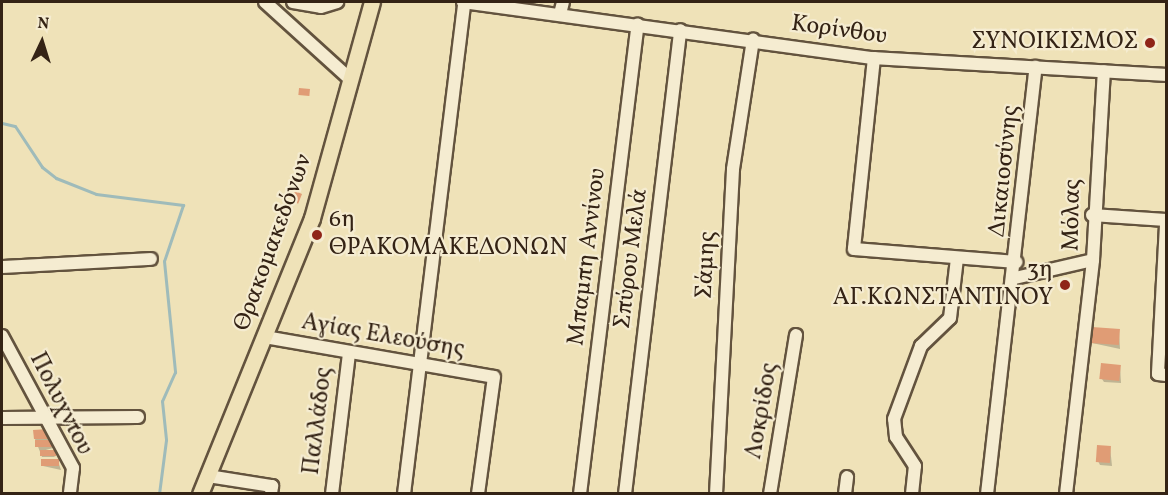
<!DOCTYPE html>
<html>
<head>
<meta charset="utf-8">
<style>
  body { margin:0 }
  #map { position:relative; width:1168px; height:495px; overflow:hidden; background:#efe2b8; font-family:Vollkorn,serif }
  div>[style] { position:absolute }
  .shadow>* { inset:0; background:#0003 }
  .stream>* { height:3px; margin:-1.5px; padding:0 1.5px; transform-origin:1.5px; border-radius:1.5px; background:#9fbbba }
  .building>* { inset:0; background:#e09c75; transform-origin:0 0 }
  .roads { filter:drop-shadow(2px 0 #63533e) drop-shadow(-2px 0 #63533e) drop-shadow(0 2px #63533e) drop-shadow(0 -2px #63533e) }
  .minor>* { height:12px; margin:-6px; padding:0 6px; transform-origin:6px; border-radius:6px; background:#f5ecd1 }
  .major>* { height:15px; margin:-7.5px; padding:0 7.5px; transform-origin:7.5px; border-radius:7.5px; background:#efe2b8 }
  .dots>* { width:16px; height:16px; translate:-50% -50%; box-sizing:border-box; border:3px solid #f5ecd1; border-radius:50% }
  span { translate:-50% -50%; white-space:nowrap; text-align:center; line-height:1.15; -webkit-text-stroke:4.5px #f5ecd1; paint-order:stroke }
  .street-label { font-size:24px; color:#342315 }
  .poi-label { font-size:24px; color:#342315 }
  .right { translate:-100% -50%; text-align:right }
  .left { translate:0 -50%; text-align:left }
  .frame { position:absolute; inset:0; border:3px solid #342315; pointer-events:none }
  .north { position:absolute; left:12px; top:12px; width:60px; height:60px; -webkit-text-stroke:4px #f5ecd1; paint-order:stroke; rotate:4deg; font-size:16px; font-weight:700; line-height:24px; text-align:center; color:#342315 }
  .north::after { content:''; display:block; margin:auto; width:21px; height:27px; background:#342315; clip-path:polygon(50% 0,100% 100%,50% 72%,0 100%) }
</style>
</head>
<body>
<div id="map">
  <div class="shadow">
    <i style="clip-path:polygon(1119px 331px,1120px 349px,1092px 343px)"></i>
    <i style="clip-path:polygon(1120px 366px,1121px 383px,1104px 382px,1102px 379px)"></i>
    <i style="clip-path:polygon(50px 435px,53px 448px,42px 451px,56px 457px,42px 457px,35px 439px)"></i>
    <i style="clip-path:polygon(1110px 447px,1112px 466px,1100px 465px,1098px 461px)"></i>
    <i style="clip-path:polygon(58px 461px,61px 470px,43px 466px)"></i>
  </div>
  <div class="stream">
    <i style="left:2px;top:123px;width:13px;rotate:13deg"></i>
    <i style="left:15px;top:126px;width:49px;rotate:56.6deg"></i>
    <i style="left:42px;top:167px;width:18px;rotate:38deg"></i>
    <i style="left:56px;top:178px;width:43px;rotate:21.8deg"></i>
    <i style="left:96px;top:194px;width:88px;rotate:7.2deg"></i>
    <i style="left:183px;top:205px;width:59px;rotate:108.7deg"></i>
    <i style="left:164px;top:261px;width:112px;rotate:84.3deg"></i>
    <i style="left:175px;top:372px;width:32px;rotate:114deg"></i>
    <i style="left:162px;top:401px;width:39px;rotate:84deg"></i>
    <i style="left:166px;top:440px;width:54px;rotate:97.4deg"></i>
  </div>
  <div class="building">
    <i style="left:299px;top:88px;width:11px;height:7px;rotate:5deg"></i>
    <i style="clip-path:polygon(295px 191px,302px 194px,298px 204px,293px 198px)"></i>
    <i style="left:1092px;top:327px;width:28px;height:16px;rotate:4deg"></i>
    <i style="left:1101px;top:363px;width:20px;height:16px;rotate:6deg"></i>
    <i style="clip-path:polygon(48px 429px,49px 439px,34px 439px,33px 430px)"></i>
    <i style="left:53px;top:440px;width:7px;height:18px;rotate:90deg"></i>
    <i style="left:1097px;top:445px;width:14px;height:17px;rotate:4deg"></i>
    <i style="left:40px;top:450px;width:16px;height:6px"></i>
    <i style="left:59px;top:459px;width:7px;height:18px;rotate:90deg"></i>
  </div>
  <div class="roads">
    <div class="minor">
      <i style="left:265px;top:2px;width:115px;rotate:42.2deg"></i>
      <i style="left:293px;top:2px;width:28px;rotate:10deg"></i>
      <i style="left:321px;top:7px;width:17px;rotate:-17deg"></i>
      <i style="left:463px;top:2px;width:415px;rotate:7.8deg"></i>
      <i style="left:874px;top:58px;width:292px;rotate:3.3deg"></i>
      <i style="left:560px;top:14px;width:12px;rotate:-76deg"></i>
      <i style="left:874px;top:58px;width:192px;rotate:96deg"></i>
      <i style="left:854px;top:249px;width:163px;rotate:4.6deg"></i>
      <i style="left:1092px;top:215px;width:74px;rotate:3.9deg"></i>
      <i style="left:1166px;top:225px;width:149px;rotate:93.1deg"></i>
      <i style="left:1158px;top:374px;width:8px;rotate:7deg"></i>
      <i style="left:2px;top:267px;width:149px;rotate:-3.1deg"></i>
      <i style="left:1015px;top:278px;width:80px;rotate:-13deg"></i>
      <i style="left:2px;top:336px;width:150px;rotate:61.7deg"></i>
      <i style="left:73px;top:468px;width:26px;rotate:97deg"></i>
      <i style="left:265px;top:337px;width:232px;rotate:9.9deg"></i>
      <i style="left:494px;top:377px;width:118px;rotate:97.8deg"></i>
      <i style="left:2px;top:418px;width:136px;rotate:-0.4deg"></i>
      <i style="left:208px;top:476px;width:65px;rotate:8.9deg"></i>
      <i style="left:272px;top:486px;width:8px;rotate:97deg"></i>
      <i style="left:332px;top:494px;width:141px;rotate:-83.1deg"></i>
      <i style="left:404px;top:494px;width:496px;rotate:-83deg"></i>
      <i style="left:580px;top:494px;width:473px;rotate:-83deg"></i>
      <i style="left:625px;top:494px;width:467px;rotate:-83.2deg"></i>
      <i style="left:716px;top:494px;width:325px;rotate:-87deg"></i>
      <i style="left:733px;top:169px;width:131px;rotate:-81.2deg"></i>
      <i style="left:770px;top:494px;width:161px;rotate:-80.7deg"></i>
      <i style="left:845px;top:494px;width:17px;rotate:-83deg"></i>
      <i style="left:912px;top:494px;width:28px;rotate:-84deg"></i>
      <i style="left:915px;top:466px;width:35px;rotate:-123deg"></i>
      <i style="left:896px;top:437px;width:18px;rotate:-96deg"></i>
      <i style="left:894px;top:419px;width:78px;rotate:-69.7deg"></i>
      <i style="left:921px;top:346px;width:40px;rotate:-44deg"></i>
      <i style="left:950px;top:318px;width:60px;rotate:-83.3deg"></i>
      <i style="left:987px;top:494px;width:430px;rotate:-83.5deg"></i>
      <i style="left:1066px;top:494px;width:236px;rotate:-83.4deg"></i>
      <i style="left:1093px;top:260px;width:189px;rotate:-86.7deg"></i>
    </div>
    <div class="major">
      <i style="left:200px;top:494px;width:298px;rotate:-67.9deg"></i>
      <i style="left:312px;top:218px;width:224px;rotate:-74.5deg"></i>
    </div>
  </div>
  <div class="dots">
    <i style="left:1150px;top:43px;background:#8f2418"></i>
    <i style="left:317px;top:235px;background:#8f2418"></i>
    <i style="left:1065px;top:285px;background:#8f2418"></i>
  </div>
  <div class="street-label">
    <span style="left:839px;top:31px;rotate:8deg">Κορίνθου</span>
    <span style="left:1005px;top:171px;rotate:-84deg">Δικαιοσύνης</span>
    <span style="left:1073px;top:215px;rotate:-89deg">Μόλας</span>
    <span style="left:274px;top:243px;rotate:-70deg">Θρακομακεδόνων</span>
    <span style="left:588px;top:257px;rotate:-83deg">Μπαμπη Αννίνου</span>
    <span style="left:632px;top:259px;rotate:-83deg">Σπύρου Μελά</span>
    <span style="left:707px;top:265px;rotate:-87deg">Σάμης</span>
    <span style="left:383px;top:337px;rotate:10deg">Αγίας Ελεούσης</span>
    <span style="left:60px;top:404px;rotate:63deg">Πολυχντου</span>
    <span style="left:763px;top:411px;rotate:-80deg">Λοκρίδος</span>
    <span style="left:319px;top:421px;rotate:-83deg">Παλλάδος</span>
  </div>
  <div class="poi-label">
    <span class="right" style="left:1138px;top:43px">ΣΥΝΟΙΚΙΣΜΟΣ</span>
    <span class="left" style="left:329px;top:235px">6η<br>ΘΡΑΚΟΜΑΚΕΔΟΝΩΝ</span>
    <span class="right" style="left:1053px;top:285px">3η<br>ΑΓ.ΚΩΝΣΤΑΝΤΙΝΟΥ</span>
  </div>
  <div class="frame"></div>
  <div class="north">N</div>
</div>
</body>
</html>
